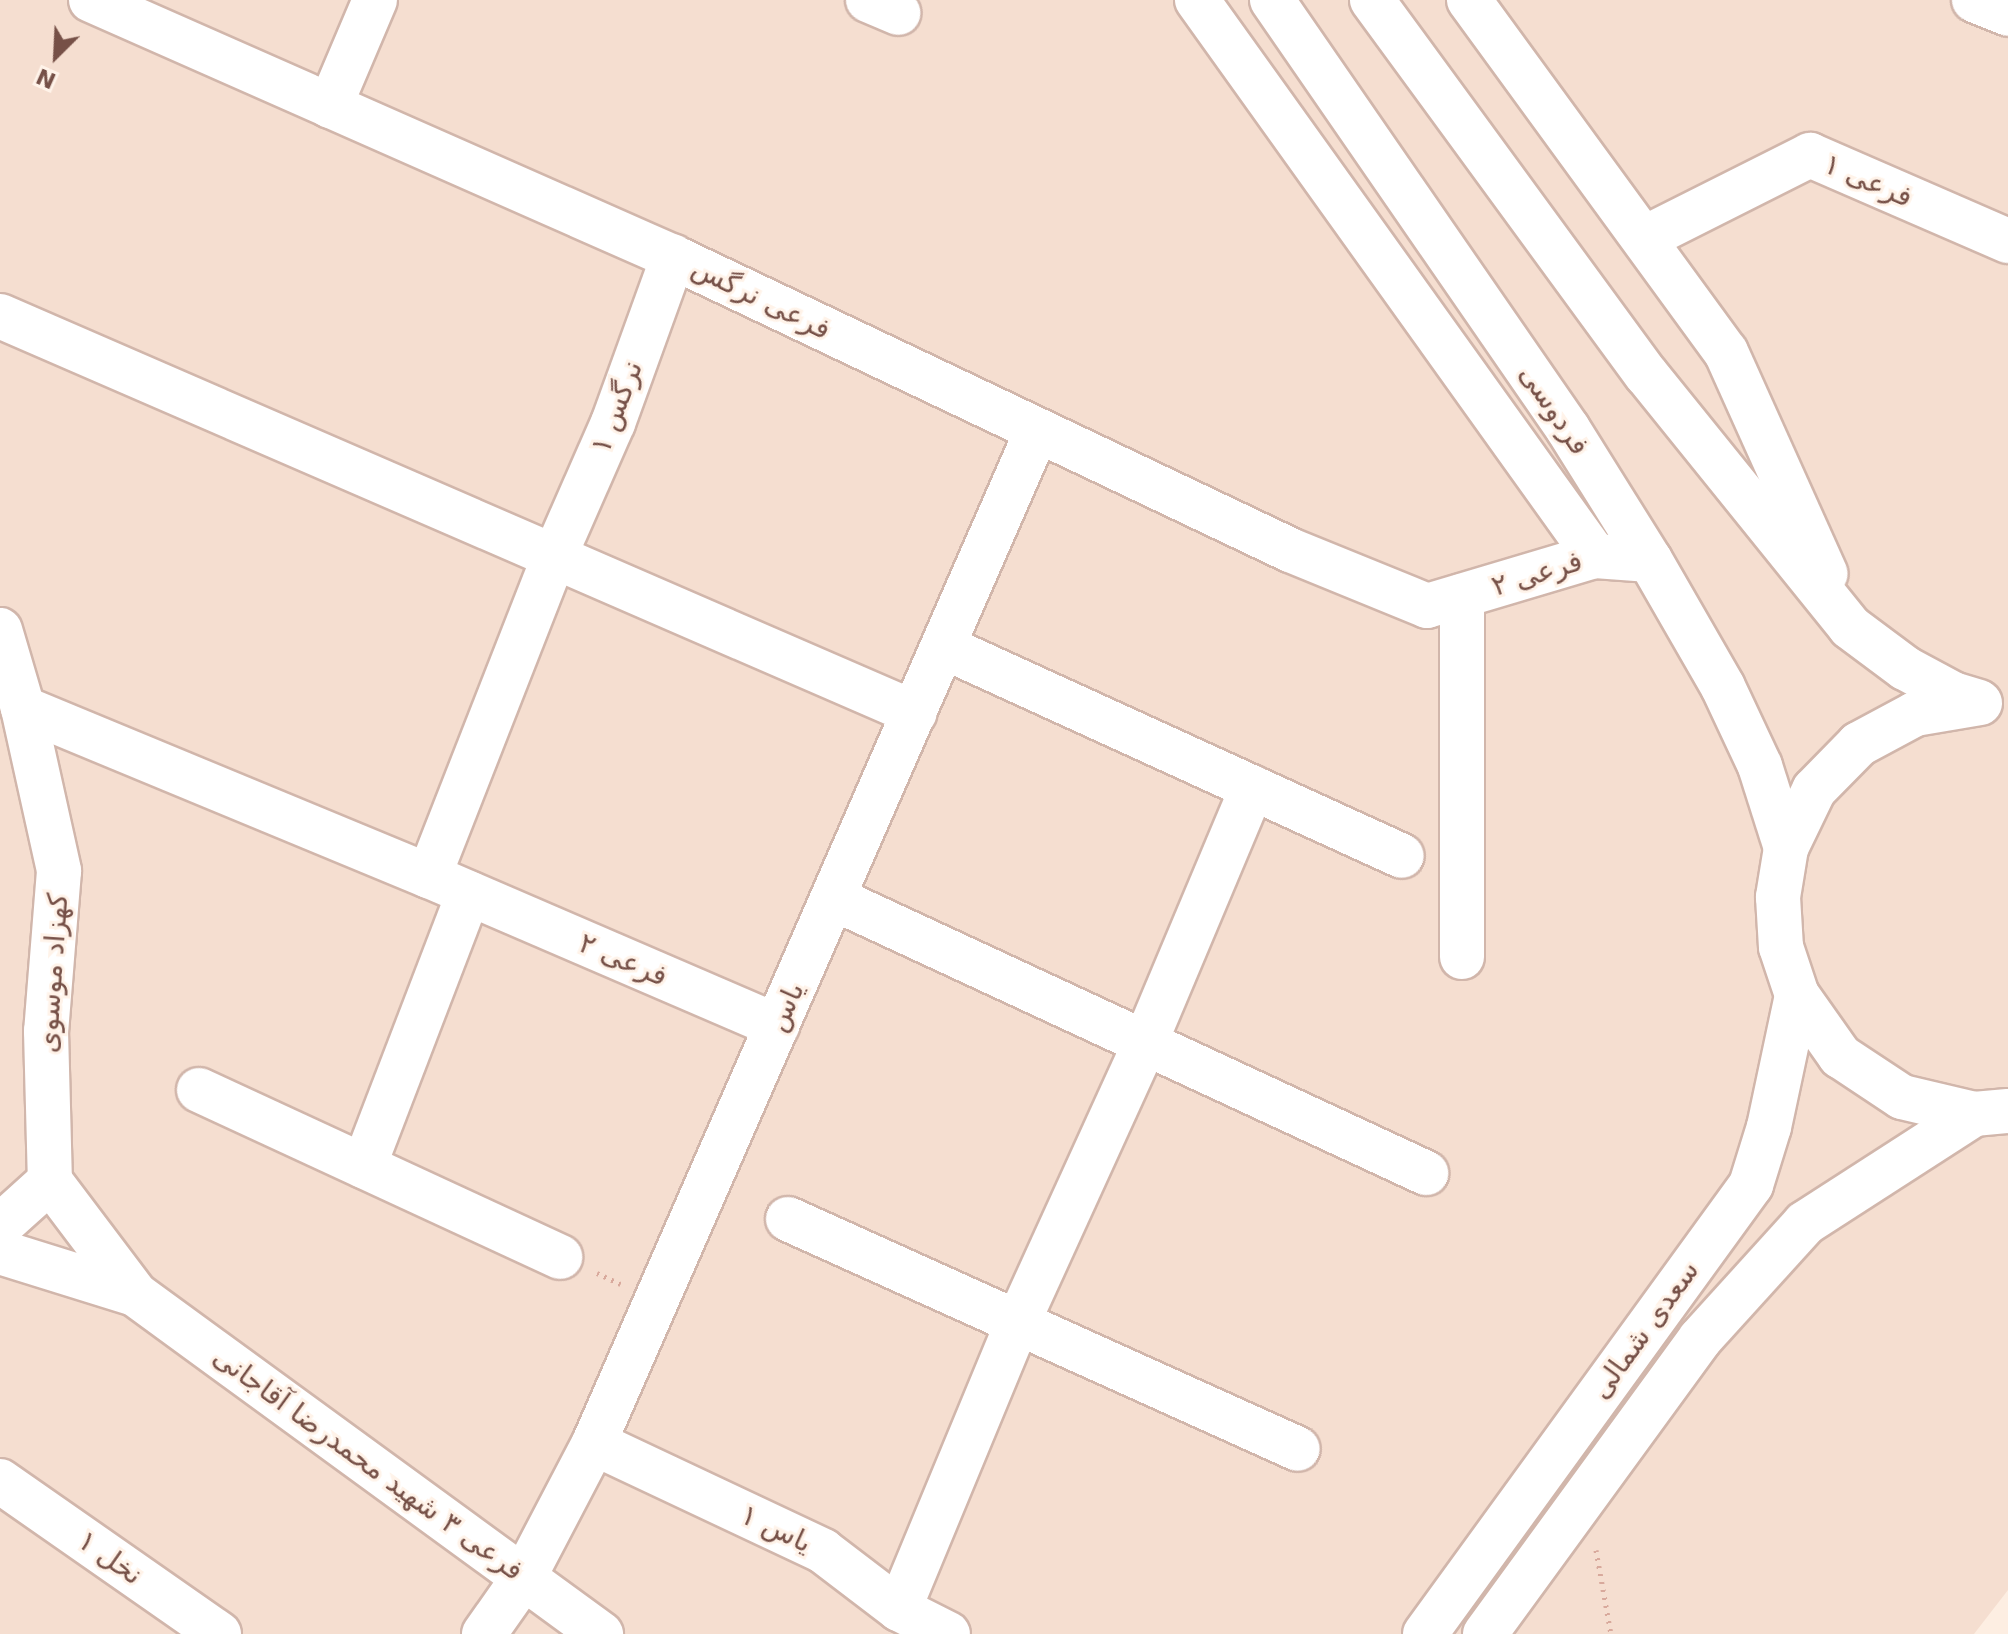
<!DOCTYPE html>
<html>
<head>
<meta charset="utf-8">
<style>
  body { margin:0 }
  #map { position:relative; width:2008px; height:1634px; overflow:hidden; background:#fdeee2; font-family:"DejaVu Sans",Vazirmatn,sans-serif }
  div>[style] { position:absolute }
  .residential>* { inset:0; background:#f5ded0 }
  .path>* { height:5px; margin-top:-2.5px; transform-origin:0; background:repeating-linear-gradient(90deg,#d8a99c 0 2px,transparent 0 8px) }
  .roads { filter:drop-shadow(2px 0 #d1b6ab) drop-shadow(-2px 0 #d1b6ab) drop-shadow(0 2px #d1b6ab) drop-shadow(0 -2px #d1b6ab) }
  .minor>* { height:44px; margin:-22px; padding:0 22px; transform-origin:22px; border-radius:22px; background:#fff }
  span { translate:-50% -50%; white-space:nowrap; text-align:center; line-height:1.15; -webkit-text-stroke:6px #fff3e9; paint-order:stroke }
  .street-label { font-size:28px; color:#765047 }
  .north { position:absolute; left:16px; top:16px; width:80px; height:80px; -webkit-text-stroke:6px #fff3e9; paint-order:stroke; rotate:204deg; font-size:22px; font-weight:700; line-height:32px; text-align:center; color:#765047 }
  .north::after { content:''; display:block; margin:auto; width:28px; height:36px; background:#765047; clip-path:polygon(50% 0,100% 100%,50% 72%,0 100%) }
</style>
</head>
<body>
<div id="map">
  <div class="residential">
    <i style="clip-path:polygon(0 0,2008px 0,2008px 1590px,1974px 1634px,0 1634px)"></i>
  </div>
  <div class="path">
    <i style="left:597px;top:1273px;width:26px;rotate:25deg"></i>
    <i style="left:1596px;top:1550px;width:85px;rotate:79.9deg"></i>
  </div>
  <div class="roads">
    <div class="minor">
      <i style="left:91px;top:0;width:636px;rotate:23.83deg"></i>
      <i style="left:673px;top:257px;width:683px;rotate:25.4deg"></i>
      <i style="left:1290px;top:550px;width:148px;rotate:22.2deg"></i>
      <i style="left:1427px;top:606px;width:175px;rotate:-16.6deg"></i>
      <i style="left:1595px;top:556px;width:55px;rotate:4.2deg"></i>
      <i style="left:868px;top:0;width:33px;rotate:23deg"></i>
      <i style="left:1197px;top:0;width:684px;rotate:54.4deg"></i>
      <i style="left:1272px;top:0;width:521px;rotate:55.4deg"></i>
      <i style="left:1568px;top:429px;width:155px;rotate:58deg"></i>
      <i style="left:1650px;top:560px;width:146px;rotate:60.1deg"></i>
      <i style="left:1723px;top:687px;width:87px;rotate:64.9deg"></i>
      <i style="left:1760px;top:766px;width:86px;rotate:72.4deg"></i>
      <i style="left:1372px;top:0;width:464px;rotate:53.8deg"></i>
      <i style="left:1646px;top:374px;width:325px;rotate:51.1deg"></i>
      <i style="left:1850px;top:627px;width:69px;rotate:36.7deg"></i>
      <i style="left:1905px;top:668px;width:55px;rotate:28.4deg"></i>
      <i style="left:1953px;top:694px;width:27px;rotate:17deg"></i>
      <i style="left:1469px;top:0;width:436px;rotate:53.9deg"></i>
      <i style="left:1726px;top:352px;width:243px;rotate:65.8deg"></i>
      <i style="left:1974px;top:0;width:37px;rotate:22deg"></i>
      <i style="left:330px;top:106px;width:115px;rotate:-67deg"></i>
      <i style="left:1645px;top:238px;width:185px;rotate:-26.7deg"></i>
      <i style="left:1810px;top:155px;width:216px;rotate:23.5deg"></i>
      <i style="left:0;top:316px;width:997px;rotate:23.46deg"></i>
      <i style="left:0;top:630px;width:81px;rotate:73.6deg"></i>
      <i style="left:23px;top:708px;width:167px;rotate:77.5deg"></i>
      <i style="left:59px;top:871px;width:161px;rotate:94.6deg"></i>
      <i style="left:46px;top:1031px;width:150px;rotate:88.5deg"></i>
      <i style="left:50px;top:1181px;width:141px;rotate:53deg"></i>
      <i style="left:135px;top:1294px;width:577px;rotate:36.12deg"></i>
      <i style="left:944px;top:647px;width:503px;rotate:24.53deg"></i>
      <i style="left:1980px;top:703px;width:66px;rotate:170.4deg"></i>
      <i style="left:1915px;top:714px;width:64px;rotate:151.8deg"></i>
      <i style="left:1859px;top:744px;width:64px;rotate:134.4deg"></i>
      <i style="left:1814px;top:790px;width:64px;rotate:115.8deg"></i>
      <i style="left:1786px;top:848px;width:50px;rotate:99.3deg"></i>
      <i style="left:1778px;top:897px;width:50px;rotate:86.6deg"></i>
      <i style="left:1781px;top:947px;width:51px;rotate:71.6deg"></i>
      <i style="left:1797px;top:995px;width:75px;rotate:54.8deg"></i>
      <i style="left:1840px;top:1056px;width:74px;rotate:33.5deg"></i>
      <i style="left:1902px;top:1097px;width:74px;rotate:13.3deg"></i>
      <i style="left:1974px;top:1114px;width:34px;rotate:-5deg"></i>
      <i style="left:23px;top:708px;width:439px;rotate:22.5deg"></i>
      <i style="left:429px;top:876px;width:379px;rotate:23.3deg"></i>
      <i style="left:429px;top:876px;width:345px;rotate:-68.6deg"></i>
      <i style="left:555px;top:555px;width:144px;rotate:-66.3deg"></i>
      <i style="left:613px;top:423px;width:177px;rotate:-70.1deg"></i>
      <i style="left:833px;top:898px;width:654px;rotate:24.88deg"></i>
      <i style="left:1462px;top:957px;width:361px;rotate:-90deg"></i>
      <i style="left:199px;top:1090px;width:398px;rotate:24.8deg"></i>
      <i style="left:364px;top:1166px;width:292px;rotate:-69deg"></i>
      <i style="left:788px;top:1219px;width:559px;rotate:24.27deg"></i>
      <i style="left:0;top:1226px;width:67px;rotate:-42deg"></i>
      <i style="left:0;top:1252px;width:141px;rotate:17.3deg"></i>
      <i style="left:594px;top:1443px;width:253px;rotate:25.2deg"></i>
      <i style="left:823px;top:1551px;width:96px;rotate:37.3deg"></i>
      <i style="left:899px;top:1609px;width:55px;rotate:27deg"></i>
      <i style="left:0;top:1481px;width:267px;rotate:34.9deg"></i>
      <i style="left:899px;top:1609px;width:311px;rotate:-67.5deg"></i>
      <i style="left:1018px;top:1322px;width:307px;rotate:-65.5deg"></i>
      <i style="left:1145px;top:1043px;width:277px;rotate:-67.2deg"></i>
      <i style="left:484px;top:1634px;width:70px;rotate:-54.9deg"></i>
      <i style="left:524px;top:1577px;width:151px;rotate:-62.4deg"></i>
      <i style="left:594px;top:1443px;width:1105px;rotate:-66.36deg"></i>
      <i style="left:1425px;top:1634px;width:555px;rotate:-54.02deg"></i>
      <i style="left:1751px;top:1185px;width:61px;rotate:-72.8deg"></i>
      <i style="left:1769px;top:1127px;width:135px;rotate:-78deg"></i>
      <i style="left:1485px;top:1634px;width:365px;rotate:-53.9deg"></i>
      <i style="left:1700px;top:1339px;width:156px;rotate:-47.8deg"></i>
      <i style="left:1805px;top:1223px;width:201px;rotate:-32.8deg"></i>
    </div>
  </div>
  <div class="street-label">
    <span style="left:1868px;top:181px;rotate:23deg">فرعی ۱</span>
    <span style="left:761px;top:299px;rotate:26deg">فرعی نرگس</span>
    <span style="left:617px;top:407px;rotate:-69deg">نرگس ۱</span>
    <span style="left:1554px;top:410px;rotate:56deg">فردوسی</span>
    <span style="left:1537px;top:574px;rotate:-17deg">فرعی ۲</span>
    <span style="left:623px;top:960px;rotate:23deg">فرعی ۲</span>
    <span style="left:53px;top:973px;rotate:-86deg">کهزاد موسوی</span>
    <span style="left:786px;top:1007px;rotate:-66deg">یاس</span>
    <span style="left:1645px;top:1330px;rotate:-54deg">سعدی شمالی</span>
    <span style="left:368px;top:1464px;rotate:36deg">فرعی ۳ شهید محمدرضا آقاجانی</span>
    <span style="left:776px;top:1529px;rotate:25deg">یاس ۱</span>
    <span style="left:110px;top:1558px;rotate:35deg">نخل ۱</span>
  </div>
  <div class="north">N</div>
</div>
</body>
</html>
